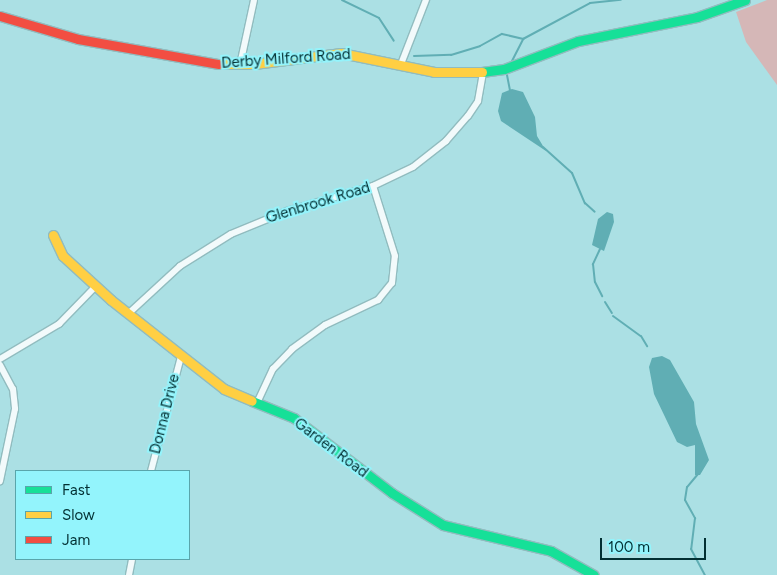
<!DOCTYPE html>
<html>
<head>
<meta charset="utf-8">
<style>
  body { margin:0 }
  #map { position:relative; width:777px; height:575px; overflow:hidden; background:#abe0e4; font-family:Figtree,sans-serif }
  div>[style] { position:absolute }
  .green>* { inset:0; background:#d5b7b7 }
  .water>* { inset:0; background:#60aeb4 }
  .stream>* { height:2px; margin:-1px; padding:0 1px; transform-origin:1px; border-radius:1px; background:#60aeb4 }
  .roads { filter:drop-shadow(1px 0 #91bcbf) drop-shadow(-1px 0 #91bcbf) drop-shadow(0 1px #91bcbf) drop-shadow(0 -1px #91bcbf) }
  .street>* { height:6px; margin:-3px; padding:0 3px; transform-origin:3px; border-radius:3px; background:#f2fafb }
  .fast>* { height:9px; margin:-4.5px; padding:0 4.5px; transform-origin:4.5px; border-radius:4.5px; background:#16e098 }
  .slow>* { height:9px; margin:-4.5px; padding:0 4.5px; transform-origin:4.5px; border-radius:4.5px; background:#ffcf43 }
  .jam>* { height:9px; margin:-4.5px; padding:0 4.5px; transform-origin:4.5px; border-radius:4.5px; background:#f24e42 }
  span { translate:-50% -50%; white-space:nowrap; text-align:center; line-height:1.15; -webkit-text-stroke:4px #93f4fc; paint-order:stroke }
  .street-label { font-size:15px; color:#022f32 }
  .legend { position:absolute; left:15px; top:470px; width:175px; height:90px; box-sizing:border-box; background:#93f4fc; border:1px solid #59a5ab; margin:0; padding:6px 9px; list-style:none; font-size:15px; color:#022f32 }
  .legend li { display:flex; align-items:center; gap:10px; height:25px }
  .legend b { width:25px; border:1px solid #59a5ab }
  .scale { position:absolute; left:600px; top:538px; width:106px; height:22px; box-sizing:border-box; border:2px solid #022f32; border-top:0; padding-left:6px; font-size:15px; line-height:18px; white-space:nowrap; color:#022f32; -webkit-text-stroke:4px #93f4fc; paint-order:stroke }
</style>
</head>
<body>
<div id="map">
  <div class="green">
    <i style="clip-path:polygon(767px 0,777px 0,777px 85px,746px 42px,736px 12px)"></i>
  </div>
  <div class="water">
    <i style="clip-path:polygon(512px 89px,523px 92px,535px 117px,537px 136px,546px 151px,501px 121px,498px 111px,502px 93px)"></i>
    <i style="clip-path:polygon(607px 212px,613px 214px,614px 222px,604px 251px,592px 245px,598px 219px)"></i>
    <i style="clip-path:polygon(662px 356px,670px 360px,694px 402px,696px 424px,709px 460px,700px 475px,695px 475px,695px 445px,687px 447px,677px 442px,654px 394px,649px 367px,652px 358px)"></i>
  </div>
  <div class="stream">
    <i style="left:342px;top:0;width:41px;rotate:25.9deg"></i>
    <i style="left:379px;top:18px;width:27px;rotate:57deg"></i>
    <i style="left:414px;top:56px;width:37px;rotate:-2deg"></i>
    <i style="left:451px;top:55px;width:30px;rotate:-17deg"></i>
    <i style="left:480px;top:46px;width:25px;rotate:-29deg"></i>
    <i style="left:502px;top:34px;width:22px;rotate:13deg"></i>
    <i style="left:512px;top:61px;width:25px;rotate:-63deg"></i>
    <i style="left:523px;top:39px;width:76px;rotate:-28.2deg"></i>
    <i style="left:590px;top:3px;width:31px;rotate:-6deg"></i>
    <i style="left:507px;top:75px;width:16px;rotate:79deg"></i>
    <i style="left:543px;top:147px;width:39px;rotate:42deg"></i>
    <i style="left:572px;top:173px;width:33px;rotate:67deg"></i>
    <i style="left:585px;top:203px;width:13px;rotate:42deg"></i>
    <i style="left:600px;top:249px;width:17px;rotate:115deg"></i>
    <i style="left:593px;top:264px;width:18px;rotate:84deg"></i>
    <i style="left:595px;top:282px;width:16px;rotate:63deg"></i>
    <i style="left:605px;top:302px;width:13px;rotate:58deg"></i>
    <i style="left:613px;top:316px;width:34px;rotate:36deg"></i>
    <i style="left:641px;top:336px;width:12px;rotate:59deg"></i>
    <i style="left:698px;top:474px;width:17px;rotate:130deg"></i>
    <i style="left:687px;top:487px;width:13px;rotate:99deg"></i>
    <i style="left:685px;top:500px;width:21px;rotate:61deg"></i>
    <i style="left:695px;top:518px;width:31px;rotate:97deg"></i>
    <i style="left:691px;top:549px;width:30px;rotate:62deg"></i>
  </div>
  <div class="roads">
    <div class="street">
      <i style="left:401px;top:64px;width:69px;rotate:-68.7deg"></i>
      <i style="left:240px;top:65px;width:66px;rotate:-77.8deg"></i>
      <i style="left:128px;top:314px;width:71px;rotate:-42.7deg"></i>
      <i style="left:180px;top:266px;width:60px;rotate:-32.1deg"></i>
      <i style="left:231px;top:234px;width:61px;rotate:-22.3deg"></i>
      <i style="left:287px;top:211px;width:90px;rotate:-16.2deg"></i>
      <i style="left:373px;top:186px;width:44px;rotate:-25.4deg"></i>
      <i style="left:413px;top:167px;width:42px;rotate:-38.2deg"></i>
      <i style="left:446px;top:141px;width:33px;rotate:-49deg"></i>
      <i style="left:468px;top:116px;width:18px;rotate:-56deg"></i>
      <i style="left:478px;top:101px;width:28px;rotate:-80deg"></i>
      <i style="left:0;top:359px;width:69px;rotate:-30.7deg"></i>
      <i style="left:59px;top:324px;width:53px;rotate:-45.8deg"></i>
      <i style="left:0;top:365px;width:27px;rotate:62deg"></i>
      <i style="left:13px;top:389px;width:20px;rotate:84deg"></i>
      <i style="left:15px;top:409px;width:74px;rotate:101.8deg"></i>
      <i style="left:257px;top:403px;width:38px;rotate:-65deg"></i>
      <i style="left:273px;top:369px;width:28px;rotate:-46deg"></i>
      <i style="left:292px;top:349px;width:41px;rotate:-36deg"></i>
      <i style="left:325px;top:325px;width:59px;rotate:-25.3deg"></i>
      <i style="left:378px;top:300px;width:22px;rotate:-51deg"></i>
      <i style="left:392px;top:283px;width:27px;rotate:-84deg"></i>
      <i style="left:395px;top:256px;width:73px;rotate:-107.4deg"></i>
      <i style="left:151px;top:471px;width:118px;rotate:-75.3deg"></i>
      <i style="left:129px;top:575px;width:16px;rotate:-79deg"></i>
    </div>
    <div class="fast">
      <i style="left:482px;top:72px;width:22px;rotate:-8deg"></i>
      <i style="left:504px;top:69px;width:79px;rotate:-20.7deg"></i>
      <i style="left:578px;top:41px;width:121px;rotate:-11.4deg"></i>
      <i style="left:697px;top:17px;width:51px;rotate:-19.5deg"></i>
      <i style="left:252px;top:401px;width:45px;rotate:22deg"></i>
      <i style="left:294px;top:418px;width:123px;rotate:37.4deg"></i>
      <i style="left:392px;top:493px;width:60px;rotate:32.1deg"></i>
      <i style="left:443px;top:525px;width:111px;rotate:13.5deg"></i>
      <i style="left:551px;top:551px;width:49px;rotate:29.2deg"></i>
    </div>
    <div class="slow">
      <i style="left:219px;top:64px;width:35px"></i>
      <i style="left:254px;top:64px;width:88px;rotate:-7.2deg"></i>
      <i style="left:341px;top:53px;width:95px;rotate:11.5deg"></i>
      <i style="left:434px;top:72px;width:48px"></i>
      <i style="left:53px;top:235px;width:23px;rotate:65deg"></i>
      <i style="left:63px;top:256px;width:65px;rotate:42.5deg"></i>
      <i style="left:111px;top:300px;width:144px;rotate:38.2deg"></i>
      <i style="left:224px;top:389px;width:30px;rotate:23deg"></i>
    </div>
    <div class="jam">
      <i style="left:0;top:16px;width:81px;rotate:16.4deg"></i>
      <i style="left:78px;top:39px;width:143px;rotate:10.1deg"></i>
    </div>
  </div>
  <div class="street-label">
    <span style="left:286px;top:59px;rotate:-4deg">Derby Milford Road</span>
    <span style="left:318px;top:203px;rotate:-17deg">Glenbrook Road</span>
    <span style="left:165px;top:414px;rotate:-76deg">Donna Drive</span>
    <span style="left:331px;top:448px;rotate:37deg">Garden Road</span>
  </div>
  <ul class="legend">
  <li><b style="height:6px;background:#16e098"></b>Fast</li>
  <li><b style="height:6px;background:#ffcf43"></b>Slow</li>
  <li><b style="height:6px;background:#f24e42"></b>Jam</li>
  </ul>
  <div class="scale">100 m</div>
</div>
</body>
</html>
